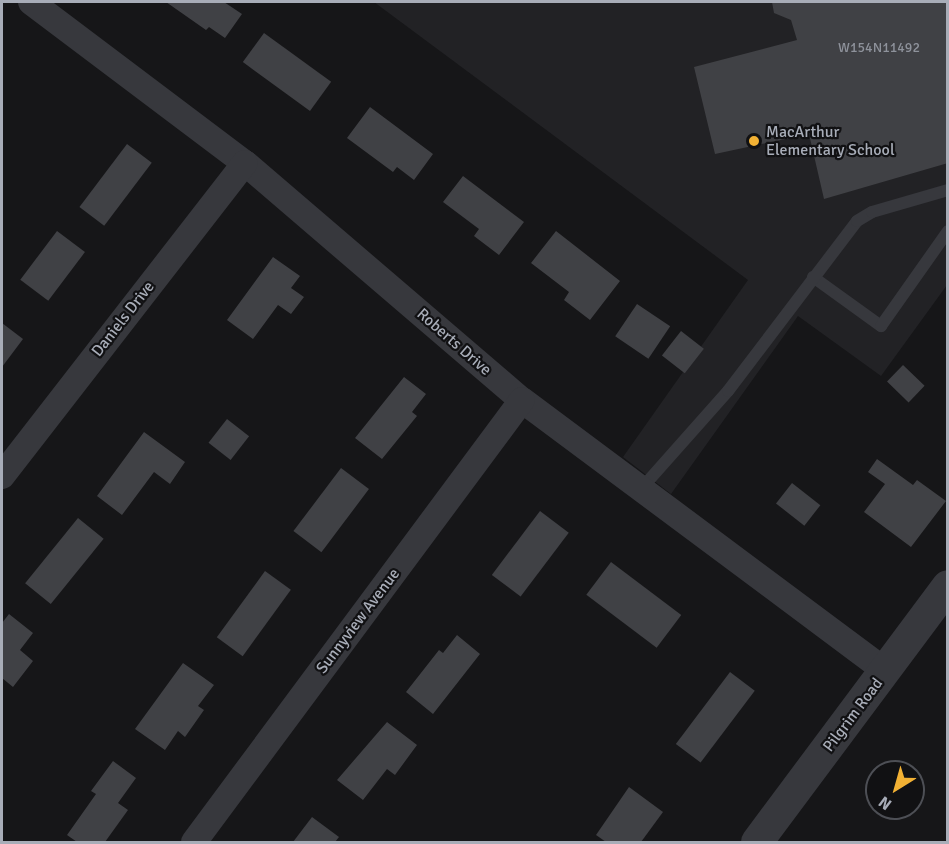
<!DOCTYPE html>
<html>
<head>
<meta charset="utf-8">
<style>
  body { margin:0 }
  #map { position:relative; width:949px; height:844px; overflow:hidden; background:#161618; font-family:Signika,sans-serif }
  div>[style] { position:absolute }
  .built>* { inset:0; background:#222225 }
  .building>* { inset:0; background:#404145; transform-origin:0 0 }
  .service>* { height:12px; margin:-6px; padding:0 6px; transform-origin:6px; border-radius:6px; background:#37383d }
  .minor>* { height:26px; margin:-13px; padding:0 13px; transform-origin:13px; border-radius:13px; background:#37383d }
  .tertiary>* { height:32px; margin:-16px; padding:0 16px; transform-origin:16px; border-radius:16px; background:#37383d }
  .dots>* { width:16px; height:16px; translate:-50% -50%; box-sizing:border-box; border:3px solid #111113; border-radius:50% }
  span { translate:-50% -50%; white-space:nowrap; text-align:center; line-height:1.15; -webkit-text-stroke:4.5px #111113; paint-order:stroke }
  .number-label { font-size:14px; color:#8e929b }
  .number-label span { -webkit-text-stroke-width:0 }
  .poi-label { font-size:16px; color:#a8adb8 }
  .left { translate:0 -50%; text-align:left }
  .street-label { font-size:16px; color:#a8adb8 }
  .frame { position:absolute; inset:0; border:3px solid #a8adb8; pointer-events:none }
  .north { position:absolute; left:865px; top:760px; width:60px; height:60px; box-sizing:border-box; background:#111113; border:2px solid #4d4f55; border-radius:50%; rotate:217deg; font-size:16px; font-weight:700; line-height:24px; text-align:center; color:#a8adb8 }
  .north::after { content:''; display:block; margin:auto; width:21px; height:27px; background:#f2b134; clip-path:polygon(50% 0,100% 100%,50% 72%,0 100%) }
</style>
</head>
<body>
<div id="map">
  <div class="built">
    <i style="clip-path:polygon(374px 2px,947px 2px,947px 285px,881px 376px,798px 316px,671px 494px,623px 457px,748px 280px)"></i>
  </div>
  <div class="building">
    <i style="clip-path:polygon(166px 2px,224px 2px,242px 14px,225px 38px,209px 27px,206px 30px)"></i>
    <i style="clip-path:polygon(772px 2px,948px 2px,948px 163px,824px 199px,809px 134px,715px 154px,694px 67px,797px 40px,791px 20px,774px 13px)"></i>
    <i style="left:264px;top:33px;width:83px;height:36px;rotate:36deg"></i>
    <i style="clip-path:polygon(370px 107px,433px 154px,414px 180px,397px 167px,393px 172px,347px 138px)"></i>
    <i style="left:127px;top:144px;width:31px;height:79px;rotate:37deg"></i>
    <i style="clip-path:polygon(463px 176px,524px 222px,499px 255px,474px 236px,479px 229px,443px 202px)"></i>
    <i style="left:57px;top:231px;width:35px;height:61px;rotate:37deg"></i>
    <i style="clip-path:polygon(556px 231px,620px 281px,590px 320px,564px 300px,569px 292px,531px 263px)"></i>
    <i style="clip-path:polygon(273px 257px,300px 276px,291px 288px,304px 297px,291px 314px,278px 305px,253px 339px,227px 320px)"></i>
    <i style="left:637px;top:304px;width:40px;height:39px;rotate:34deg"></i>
    <i style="clip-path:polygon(2px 323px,23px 339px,2px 367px)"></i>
    <i style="left:681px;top:331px;width:29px;height:31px;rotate:38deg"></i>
    <i style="left:903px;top:365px;width:30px;height:23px;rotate:44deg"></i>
    <i style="clip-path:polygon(404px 377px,426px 394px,412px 412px,417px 416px,382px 459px,355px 438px)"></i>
    <i style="left:227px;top:419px;width:28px;height:30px;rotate:38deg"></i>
    <i style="clip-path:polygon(144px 432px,185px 462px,170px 484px,154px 472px,122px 515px,97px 496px)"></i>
    <i style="clip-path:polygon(877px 459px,913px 485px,917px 480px,946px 501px,911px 547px,864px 512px,885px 484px,868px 472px)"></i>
    <i style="left:341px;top:468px;width:35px;height:79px;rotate:37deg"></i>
    <i style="left:792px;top:483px;width:36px;height:26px;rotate:38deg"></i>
    <i style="left:540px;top:511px;width:36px;height:80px;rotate:37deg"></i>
    <i style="left:78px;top:518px;width:33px;height:84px;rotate:39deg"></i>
    <i style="left:611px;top:562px;width:88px;height:41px;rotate:37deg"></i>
    <i style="left:265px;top:571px;width:32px;height:82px;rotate:36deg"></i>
    <i style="clip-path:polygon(9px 614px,33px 633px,20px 650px,33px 661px,13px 687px,2px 678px,2px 623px)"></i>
    <i style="clip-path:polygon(457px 635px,480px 654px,433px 714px,406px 692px,439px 650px,443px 653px)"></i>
    <i style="clip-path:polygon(183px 663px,214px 685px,198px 706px,204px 710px,185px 737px,178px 731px,165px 750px,135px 729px)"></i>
    <i style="left:730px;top:672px;width:31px;height:90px;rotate:37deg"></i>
    <i style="clip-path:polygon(387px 722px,417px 745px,395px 775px,387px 769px,363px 800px,337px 780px)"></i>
    <i style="clip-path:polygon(113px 761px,136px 778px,118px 803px,128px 810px,105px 842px,77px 842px,67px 835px,96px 794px,91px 791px)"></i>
    <i style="clip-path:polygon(629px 787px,663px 812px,641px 842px,606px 842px,596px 835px)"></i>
    <i style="clip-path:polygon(312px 817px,339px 837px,335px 842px,293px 842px)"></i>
  </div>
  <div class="service">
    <i style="left:813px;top:277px;width:84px;rotate:35.8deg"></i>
    <i style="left:881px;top:326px;width:116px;rotate:-54.8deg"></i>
    <i style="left:641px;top:489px;width:131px;rotate:-48.4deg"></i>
    <i style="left:728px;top:391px;width:213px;rotate:-52.8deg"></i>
    <i style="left:857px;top:221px;width:17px;rotate:-31deg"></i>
    <i style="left:872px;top:212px;width:79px;rotate:-16.1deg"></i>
  </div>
  <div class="minor">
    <i style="left:31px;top:2px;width:268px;rotate:37deg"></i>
    <i style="left:245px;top:163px;width:365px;rotate:40.6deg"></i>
    <i style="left:522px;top:400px;width:453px;rotate:36.7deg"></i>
    <i style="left:2px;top:476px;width:396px;rotate:-52.2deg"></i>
    <i style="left:194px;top:842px;width:550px;rotate:-53.42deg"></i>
  </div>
  <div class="tertiary">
    <i style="left:757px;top:842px;width:319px;rotate:-53.3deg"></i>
  </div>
  <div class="dots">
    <i style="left:754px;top:141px;background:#f2b134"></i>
  </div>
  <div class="number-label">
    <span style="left:879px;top:48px">W154N11492</span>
  </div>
  <div class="poi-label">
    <span class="left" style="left:766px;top:141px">MacArthur<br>Elementary School</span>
  </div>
  <div class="street-label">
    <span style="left:123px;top:319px;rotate:-52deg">Daniels Drive</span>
    <span style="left:454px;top:342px;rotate:41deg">Roberts Drive</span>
    <span style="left:358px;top:621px;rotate:-53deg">Sunnyview Avenue</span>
    <span style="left:853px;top:715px;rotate:-53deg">Pilgrim Road</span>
  </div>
  <div class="frame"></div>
  <div class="north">N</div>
</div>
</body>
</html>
